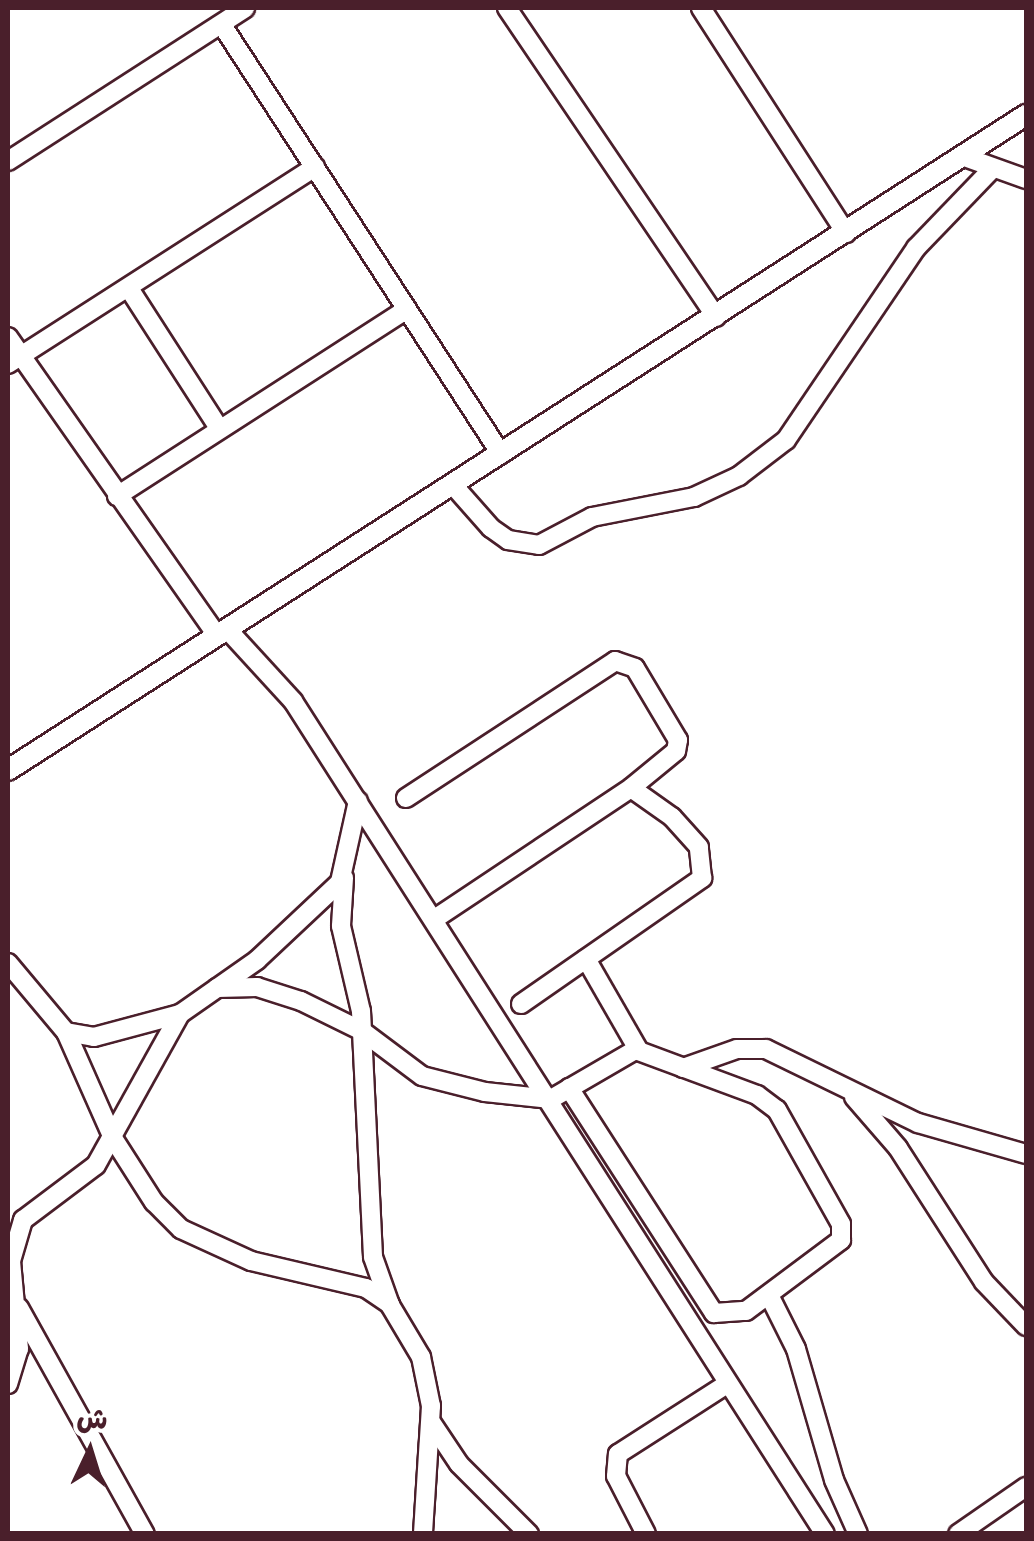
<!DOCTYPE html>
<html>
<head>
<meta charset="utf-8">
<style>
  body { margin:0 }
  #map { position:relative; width:1034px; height:1541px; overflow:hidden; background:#fff; font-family:Kalam,"Playpen Sans Arabic",sans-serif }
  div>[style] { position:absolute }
  .roads { filter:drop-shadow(2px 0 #4a1f2b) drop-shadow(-2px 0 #4a1f2b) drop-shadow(0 2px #4a1f2b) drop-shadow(0 -2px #4a1f2b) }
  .minor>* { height:18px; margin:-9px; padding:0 9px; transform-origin:9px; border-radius:9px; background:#fff }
  .major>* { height:20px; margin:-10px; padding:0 10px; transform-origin:10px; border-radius:10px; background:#fff }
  span { translate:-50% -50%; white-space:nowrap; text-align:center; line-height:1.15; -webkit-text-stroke:9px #fff; paint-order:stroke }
  .frame { position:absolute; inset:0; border:10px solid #4a1f2b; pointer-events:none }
  .north { position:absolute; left:40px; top:1401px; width:100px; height:100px; -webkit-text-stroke:8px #fff; paint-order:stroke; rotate:4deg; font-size:28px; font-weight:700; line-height:40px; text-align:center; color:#4a1f2b }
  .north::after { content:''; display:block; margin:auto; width:35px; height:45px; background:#4a1f2b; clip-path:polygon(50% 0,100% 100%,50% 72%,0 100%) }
</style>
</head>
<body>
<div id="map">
  <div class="roads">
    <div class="minor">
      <i style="left:507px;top:8px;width:373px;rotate:55.9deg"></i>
      <i style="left:701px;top:8px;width:268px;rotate:57.2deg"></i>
      <i style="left:222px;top:25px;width:512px;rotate:56.96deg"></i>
      <i style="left:962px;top:156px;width:68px;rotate:19.8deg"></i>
      <i style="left:8px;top:161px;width:282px;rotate:-32.8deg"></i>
      <i style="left:130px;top:290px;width:164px;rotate:57.2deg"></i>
      <i style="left:8px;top:337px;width:364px;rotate:55deg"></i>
      <i style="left:8px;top:364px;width:365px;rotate:-32.7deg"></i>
      <i style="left:453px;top:485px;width:57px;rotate:48.5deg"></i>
      <i style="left:491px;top:528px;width:21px;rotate:35deg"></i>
      <i style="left:508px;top:540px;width:31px;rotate:9deg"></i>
      <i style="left:539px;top:545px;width:60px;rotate:-27.8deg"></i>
      <i style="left:592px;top:517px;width:104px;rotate:-11.1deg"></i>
      <i style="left:694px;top:497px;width:50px;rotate:-25deg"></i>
      <i style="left:739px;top:476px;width:59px;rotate:-37.5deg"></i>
      <i style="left:786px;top:440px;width:232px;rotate:-55.9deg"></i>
      <i style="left:916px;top:248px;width:107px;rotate:-46.1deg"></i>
      <i style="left:117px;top:496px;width:345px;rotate:-32.8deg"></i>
      <i style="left:227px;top:629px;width:98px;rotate:47.5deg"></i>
      <i style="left:293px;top:701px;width:988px;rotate:57.44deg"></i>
      <i style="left:406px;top:798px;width:250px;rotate:-33.2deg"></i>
      <i style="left:615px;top:661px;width:21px;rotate:19deg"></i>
      <i style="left:635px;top:668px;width:84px;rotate:59.2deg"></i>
      <i style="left:678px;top:740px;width:11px;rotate:100deg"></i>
      <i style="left:676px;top:751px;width:58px;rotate:140.6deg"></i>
      <i style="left:631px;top:788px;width:234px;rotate:146.3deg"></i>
      <i style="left:344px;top:878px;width:48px;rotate:93.6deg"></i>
      <i style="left:341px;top:926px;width:87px;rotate:76.8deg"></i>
      <i style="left:361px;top:1011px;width:246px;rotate:87.2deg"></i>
      <i style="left:373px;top:1257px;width:51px;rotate:70.5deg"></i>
      <i style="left:390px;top:1305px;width:61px;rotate:59.2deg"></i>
      <i style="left:421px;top:1357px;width:50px;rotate:78.5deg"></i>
      <i style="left:431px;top:1406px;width:128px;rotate:93.6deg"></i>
      <i style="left:8px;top:963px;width:90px;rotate:50deg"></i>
      <i style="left:66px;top:1032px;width:116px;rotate:66.1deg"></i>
      <i style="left:113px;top:1138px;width:76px;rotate:57.4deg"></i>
      <i style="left:154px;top:1202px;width:38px;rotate:45deg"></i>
      <i style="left:181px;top:1229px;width:77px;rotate:24.6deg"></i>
      <i style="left:251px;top:1261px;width:118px;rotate:13.2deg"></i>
      <i style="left:366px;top:1288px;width:29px;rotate:34deg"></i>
      <i style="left:217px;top:988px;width:40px;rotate:-1.4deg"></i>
      <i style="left:257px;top:987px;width:46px;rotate:17.7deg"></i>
      <i style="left:301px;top:1001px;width:68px;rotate:26.2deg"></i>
      <i style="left:362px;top:1031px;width:75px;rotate:36.9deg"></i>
      <i style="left:422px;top:1076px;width:65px;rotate:14.3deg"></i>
      <i style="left:485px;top:1092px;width:66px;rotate:6.1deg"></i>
      <i style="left:551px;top:1099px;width:99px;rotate:-30.2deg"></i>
      <i style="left:521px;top:1004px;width:221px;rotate:-34.8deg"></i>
      <i style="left:702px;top:878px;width:31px;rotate:-96deg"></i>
      <i style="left:699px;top:847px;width:40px;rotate:-132deg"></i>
      <i style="left:672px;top:817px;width:50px;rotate:-144.7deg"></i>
      <i style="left:66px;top:1032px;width:28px;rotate:10deg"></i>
      <i style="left:94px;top:1037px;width:89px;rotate:-15deg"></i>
      <i style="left:683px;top:1068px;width:57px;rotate:-19.4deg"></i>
      <i style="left:737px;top:1049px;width:29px"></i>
      <i style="left:766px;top:1049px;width:169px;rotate:26deg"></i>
      <i style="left:918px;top:1123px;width:112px;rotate:16deg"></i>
      <i style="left:569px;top:1088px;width:268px;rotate:57.2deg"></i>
      <i style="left:714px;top:1313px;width:32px;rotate:-4deg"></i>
      <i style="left:746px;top:1311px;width:119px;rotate:-36.8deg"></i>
      <i style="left:841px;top:1240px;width:16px;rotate:-90deg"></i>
      <i style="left:841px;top:1224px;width:131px;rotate:-119.3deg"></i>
      <i style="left:777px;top:1110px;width:25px;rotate:-143deg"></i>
      <i style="left:757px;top:1095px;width:126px;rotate:-159.6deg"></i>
      <i style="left:639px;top:1051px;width:106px;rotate:-119.9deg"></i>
      <i style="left:854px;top:1097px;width:67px;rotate:49.2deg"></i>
      <i style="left:898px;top:1148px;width:159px;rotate:57.3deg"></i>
      <i style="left:984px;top:1282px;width:61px;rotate:46.3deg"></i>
      <i style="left:769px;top:1295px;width:60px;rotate:63.4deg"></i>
      <i style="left:796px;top:1349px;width:136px;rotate:73.8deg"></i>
      <i style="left:834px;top:1480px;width:59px;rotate:66deg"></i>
      <i style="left:19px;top:1308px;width:259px;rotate:60.9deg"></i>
      <i style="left:8px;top:1384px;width:37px;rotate:-73deg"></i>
      <i style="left:19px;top:1349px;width:88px;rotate:-95.2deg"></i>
      <i style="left:11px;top:1261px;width:43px;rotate:-73.7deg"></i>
      <i style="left:23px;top:1220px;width:91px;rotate:-37deg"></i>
      <i style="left:96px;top:1165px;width:173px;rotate:-60.9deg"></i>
      <i style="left:180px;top:1014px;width:94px;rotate:-35deg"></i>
      <i style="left:257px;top:960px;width:114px;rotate:-43.2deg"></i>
      <i style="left:340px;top:882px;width:83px;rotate:-77.5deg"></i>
      <i style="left:431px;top:1422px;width:50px;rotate:56.3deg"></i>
      <i style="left:459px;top:1464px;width:99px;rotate:45deg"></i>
      <i style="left:646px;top:1534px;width:65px;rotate:-117.3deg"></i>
      <i style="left:616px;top:1476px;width:22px;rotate:-85deg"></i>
      <i style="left:618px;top:1454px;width:130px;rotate:-32.7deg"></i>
      <i style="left:958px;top:1534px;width:83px;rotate:-34.7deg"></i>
    </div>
    <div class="major">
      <i style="left:8px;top:770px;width:1211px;rotate:-32.76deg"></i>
    </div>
  </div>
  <div class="frame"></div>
  <div class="north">ش</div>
</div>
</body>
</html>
